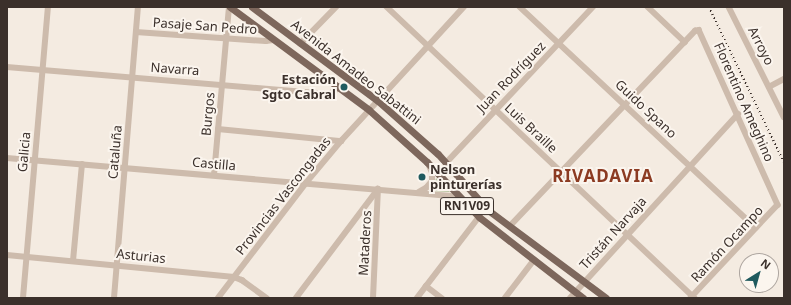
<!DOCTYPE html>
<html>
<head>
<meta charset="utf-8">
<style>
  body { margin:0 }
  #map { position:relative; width:791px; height:305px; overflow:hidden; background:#f4ebe1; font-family:"Noto Sans",sans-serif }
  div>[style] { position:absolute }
  .green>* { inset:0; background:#b8c4a0 }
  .minor>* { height:5.5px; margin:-2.75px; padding:0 2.75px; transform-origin:2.75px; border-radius:2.75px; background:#cdbbac }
  .major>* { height:7px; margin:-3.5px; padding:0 3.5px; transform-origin:3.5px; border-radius:3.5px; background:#7d675c }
  .rail>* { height:1.5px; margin-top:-0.75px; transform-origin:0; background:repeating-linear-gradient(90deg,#3b302b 0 1px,transparent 0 4px) }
  .dots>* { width:11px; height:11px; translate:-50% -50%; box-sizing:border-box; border:2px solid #fbf5ee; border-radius:50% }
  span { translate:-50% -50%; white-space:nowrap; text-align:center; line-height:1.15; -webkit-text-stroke:4px #fbf5ee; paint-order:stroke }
  .shield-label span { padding:1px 3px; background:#fbf5ee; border:1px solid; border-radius:3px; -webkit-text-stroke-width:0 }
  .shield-label { font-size:12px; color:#3b302b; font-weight:700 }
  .street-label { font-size:13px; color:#3b302b }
  .poi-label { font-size:13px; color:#3b302b; font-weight:700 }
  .right { translate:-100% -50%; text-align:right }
  .left { translate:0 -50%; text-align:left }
  .district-label { font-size:17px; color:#8c3b22; font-weight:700; letter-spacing:1px }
  .frame { position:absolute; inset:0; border:8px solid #3b302b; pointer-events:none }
  .north { position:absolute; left:739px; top:253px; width:40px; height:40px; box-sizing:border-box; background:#fbf5ee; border:1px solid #aea6a0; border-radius:50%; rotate:37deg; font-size:11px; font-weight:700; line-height:16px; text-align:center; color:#3b302b }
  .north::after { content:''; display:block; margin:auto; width:14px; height:18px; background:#1f5a5e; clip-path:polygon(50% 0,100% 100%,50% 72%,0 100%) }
</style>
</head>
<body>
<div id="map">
  <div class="green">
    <i style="clip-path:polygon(436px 178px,450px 192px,429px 191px,434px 186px)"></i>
  </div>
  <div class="minor">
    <i style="left:387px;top:7px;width:424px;rotate:43.4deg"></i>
    <i style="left:520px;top:7px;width:323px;rotate:43.1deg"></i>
    <i style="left:648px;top:7px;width:51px;rotate:43.4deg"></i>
    <i style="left:729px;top:7px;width:123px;rotate:63.4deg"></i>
    <i style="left:136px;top:32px;width:130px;rotate:4deg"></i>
    <i style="left:266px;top:41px;width:7px;rotate:-8deg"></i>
    <i style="left:300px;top:44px;width:52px;rotate:-45.8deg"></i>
    <i style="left:7px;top:67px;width:323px;rotate:4.8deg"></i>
    <i style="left:329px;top:94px;width:12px;rotate:-31deg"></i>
    <i style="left:769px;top:87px;width:17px;rotate:-28deg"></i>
    <i style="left:218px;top:129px;width:124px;rotate:5.6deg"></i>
    <i style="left:7px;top:158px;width:454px;rotate:4.9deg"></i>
    <i style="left:446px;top:163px;width:214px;rotate:-46.7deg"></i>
    <i style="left:214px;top:175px;width:169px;rotate:-84.9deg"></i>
    <i style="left:419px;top:192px;width:8px;rotate:-30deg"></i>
    <i style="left:426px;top:188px;width:9px;rotate:-49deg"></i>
    <i style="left:432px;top:181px;width:8px;rotate:-90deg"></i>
    <i style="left:432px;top:173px;width:8px;rotate:-113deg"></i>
    <i style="left:510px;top:226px;width:269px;rotate:-46.5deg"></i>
    <i style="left:695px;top:31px;width:4px;rotate:-14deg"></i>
    <i style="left:699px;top:30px;width:192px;rotate:65.7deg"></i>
    <i style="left:778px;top:205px;width:127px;rotate:133.1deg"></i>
    <i style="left:7px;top:255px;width:228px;rotate:5.5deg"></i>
    <i style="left:234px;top:277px;width:9px;rotate:21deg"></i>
    <i style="left:242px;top:280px;width:31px;rotate:36deg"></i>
    <i style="left:73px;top:261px;width:97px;rotate:-84.7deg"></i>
    <i style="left:426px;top:286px;width:20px;rotate:37deg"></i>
    <i style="left:23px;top:298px;width:292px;rotate:-85.1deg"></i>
    <i style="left:114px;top:298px;width:292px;rotate:-85.3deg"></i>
    <i style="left:218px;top:298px;width:145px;rotate:-52.6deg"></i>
    <i style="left:306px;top:183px;width:55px;rotate:-50.2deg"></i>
    <i style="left:341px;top:141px;width:182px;rotate:-47.5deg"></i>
    <i style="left:296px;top:298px;width:136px;rotate:-53deg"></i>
    <i style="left:373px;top:298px;width:109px;rotate:-87.4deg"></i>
    <i style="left:417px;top:298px;width:102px;rotate:-52.6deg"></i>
    <i style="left:505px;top:298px;width:48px;rotate:-52.7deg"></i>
    <i style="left:570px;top:298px;width:249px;rotate:-47.6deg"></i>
  </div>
  <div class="major">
    <i style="left:230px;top:7px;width:173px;rotate:36.5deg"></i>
    <i style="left:369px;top:110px;width:78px;rotate:41.9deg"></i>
    <i style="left:427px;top:162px;width:76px;rotate:46.6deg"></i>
    <i style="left:479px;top:217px;width:132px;rotate:37.9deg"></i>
    <i style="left:252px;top:7px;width:157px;rotate:36.7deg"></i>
    <i style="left:378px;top:101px;width:80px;rotate:41.5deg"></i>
    <i style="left:438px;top:154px;width:75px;rotate:48.2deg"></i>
    <i style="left:488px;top:210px;width:147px;rotate:36.7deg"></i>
  </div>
  <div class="rail">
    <i style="left:709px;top:7px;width:172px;rotate:64.2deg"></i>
  </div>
  <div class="dots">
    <i style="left:344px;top:87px;background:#1f5a5e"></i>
    <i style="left:422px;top:177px;background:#1f5a5e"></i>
  </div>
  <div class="shield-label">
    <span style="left:467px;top:206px">RN1V09</span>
  </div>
  <div class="street-label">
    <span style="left:205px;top:26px;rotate:4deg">Pasaje San Pedro</span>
    <span style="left:761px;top:46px;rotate:63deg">Arroyo</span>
    <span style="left:175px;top:69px;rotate:4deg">Navarra</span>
    <span style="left:356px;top:72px;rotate:38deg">Avenida Amadeo Sabattini</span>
    <span style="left:511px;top:77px;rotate:-46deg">Juan Rodríguez</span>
    <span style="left:744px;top:102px;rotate:66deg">Florentino Ameghino</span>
    <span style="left:646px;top:109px;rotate:43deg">Guido Spano</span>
    <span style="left:208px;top:114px;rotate:-85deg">Burgos</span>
    <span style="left:531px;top:128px;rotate:43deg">Luis Braille</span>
    <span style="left:24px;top:152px;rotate:-85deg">Galicia</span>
    <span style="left:115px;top:152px;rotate:-85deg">Cataluña</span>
    <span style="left:214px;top:164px;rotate:5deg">Castilla</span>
    <span style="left:283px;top:196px;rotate:-52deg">Provincias Vascongadas</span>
    <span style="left:613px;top:233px;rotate:-48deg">Tristán Narvaja</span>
    <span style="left:365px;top:243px;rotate:-87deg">Mataderos</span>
    <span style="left:727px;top:244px;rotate:-47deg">Ramón Ocampo</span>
    <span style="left:141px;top:256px;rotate:6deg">Asturias</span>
  </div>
  <div class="poi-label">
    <span class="right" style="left:336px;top:87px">Estación<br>Sgto Cabral</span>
    <span class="left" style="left:430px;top:177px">Nelson<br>pinturerías</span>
  </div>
  <div class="district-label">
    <span style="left:603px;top:176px">RIVADAVIA</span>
  </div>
  <div class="frame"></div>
  <div class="north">N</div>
</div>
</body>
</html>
